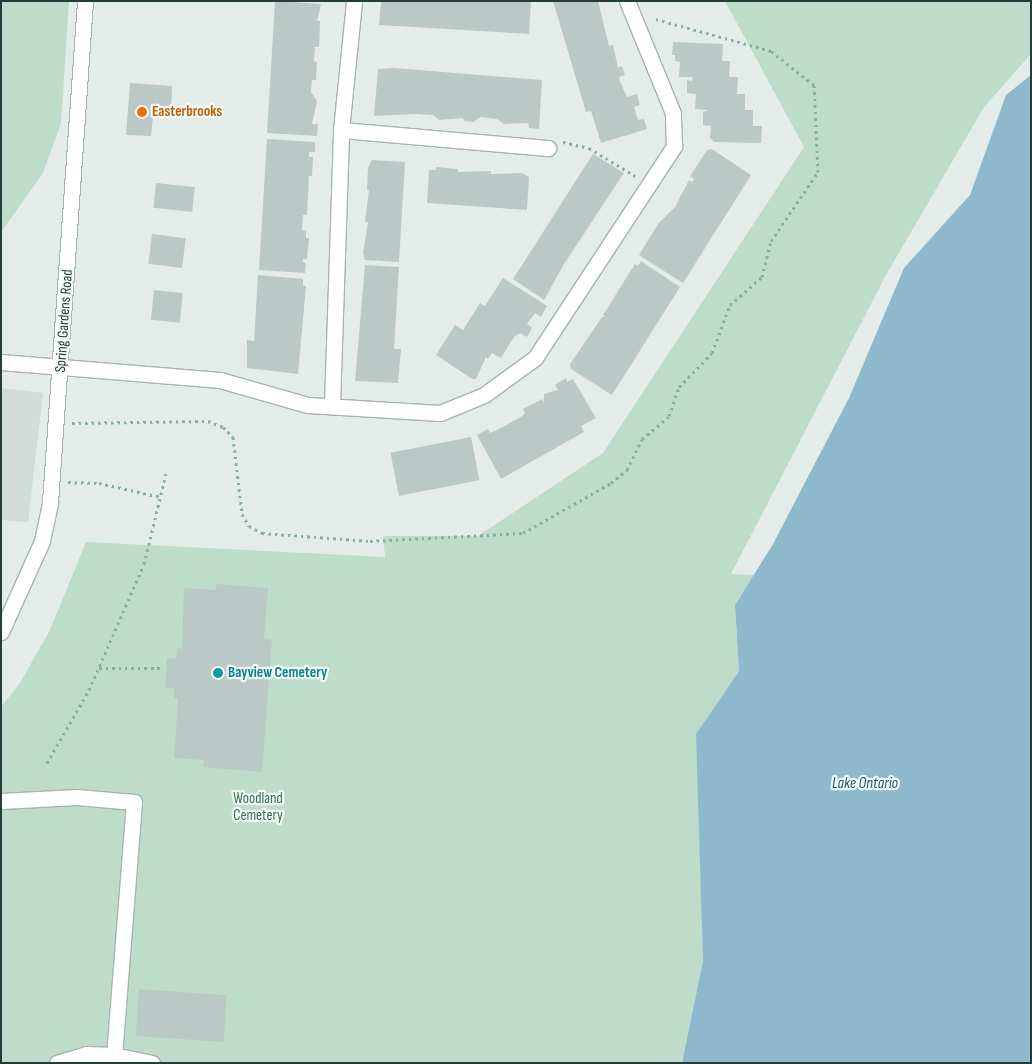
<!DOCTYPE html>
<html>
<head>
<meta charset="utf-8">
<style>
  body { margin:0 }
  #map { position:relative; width:1032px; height:1064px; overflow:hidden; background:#e3ece9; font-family:"Sofia Sans Condensed",sans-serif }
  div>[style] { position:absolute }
  .built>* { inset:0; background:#d1dcd9 }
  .green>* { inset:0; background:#bddcca }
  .water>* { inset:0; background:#8eb9cd }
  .building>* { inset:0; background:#bbc9c6; transform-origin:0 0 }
  .path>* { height:3px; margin-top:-1.5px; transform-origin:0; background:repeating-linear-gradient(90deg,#85aea8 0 2.5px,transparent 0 6.5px) }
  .roads { filter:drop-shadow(1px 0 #a6b4b1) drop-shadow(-1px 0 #a6b4b1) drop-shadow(0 1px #a6b4b1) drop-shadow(0 -1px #a6b4b1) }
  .minor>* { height:15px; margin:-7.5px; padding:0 7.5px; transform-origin:7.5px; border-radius:7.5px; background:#fff }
  .dots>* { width:14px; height:14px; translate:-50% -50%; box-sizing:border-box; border:2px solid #f3f9f7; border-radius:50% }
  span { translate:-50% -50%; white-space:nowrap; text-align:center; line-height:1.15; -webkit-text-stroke:4.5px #f3f9f7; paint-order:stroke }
  .food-label { font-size:15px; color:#c56008; font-weight:700 }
  .left { translate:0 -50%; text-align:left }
  .street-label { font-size:15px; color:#243c3a }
  .culture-label { font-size:15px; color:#0d838f; font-weight:700 }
  .park-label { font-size:15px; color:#307154 }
  .water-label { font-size:16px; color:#215975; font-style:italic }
  .frame { position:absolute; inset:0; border:2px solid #243c3a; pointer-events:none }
</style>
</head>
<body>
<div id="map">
  <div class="built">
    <i style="clip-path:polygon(1px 388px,43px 393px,28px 522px,1px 520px)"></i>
  </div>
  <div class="green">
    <i style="clip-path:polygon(1px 1px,69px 1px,61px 123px,43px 173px,1px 232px)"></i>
    <i style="clip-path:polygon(725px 1px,1031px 1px,1031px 54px,984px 107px,886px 275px,731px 574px,754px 575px,735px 605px,739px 671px,698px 731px,703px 961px,682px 1063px,1px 1063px,1px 707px,20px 683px,50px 630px,86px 542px,385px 557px,383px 536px,478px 536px,603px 453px,804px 147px)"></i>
  </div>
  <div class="water">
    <i style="clip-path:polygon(1031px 75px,1031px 1063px,682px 1063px,703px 961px,696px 734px,739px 671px,735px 605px,773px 544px,849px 398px,904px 268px,970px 195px,1006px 95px)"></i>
  </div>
  <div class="building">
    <i style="clip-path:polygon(275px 1px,321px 4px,317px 21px,320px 21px,319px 47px,315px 47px,314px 61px,317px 62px,316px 80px,312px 80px,311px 92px,317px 101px,312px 124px,318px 124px,317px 136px,267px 133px)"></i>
    <i style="clip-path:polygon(381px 1px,531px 1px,529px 34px,379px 25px)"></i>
    <i style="clip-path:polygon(553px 1px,598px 1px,609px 46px,613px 45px,618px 68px,622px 66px,625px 75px,619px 77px,621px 84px,627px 97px,637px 94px,640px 105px,634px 107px,638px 120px,644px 119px,647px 129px,601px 143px,591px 111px,586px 112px)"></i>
    <i style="clip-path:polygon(673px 42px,723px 44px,722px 61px,730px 61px,729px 77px,738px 77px,737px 94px,745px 94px,745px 110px,753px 110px,753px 126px,762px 126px,761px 143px,714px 142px,710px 138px,711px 126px,703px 125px,703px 112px,708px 110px,695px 109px,696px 94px,687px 93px,687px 80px,692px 81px,693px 77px,679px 77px,680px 62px,675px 61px,675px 55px,672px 55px)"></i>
    <i style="clip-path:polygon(394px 68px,542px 80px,539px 129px,529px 128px,528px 123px,504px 124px,497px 119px,481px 117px,473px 122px,464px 121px,463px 118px,439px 120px,433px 115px,416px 114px,374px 116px,378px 69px)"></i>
    <i style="clip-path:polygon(130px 83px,172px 86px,171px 109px,164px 109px,164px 117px,153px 116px,151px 136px,126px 135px)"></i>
    <i style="clip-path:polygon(267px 139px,315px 142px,315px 152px,309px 152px,309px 157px,313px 157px,312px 176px,309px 176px,307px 215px,303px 215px,302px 230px,306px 231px,306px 238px,309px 238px,307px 259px,303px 259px,303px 262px,306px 263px,305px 273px,259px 270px)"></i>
    <i style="clip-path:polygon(712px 149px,751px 175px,683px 283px,639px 255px,658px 224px,675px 207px,689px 180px,692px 182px,694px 179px,690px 176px,707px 150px)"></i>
    <i style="clip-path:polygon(593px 154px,624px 173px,564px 264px,544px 300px,513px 279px)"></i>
    <i style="clip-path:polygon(372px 160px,405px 162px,399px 262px,365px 260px,363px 253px,368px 222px,365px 222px,369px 190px,367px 190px,368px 168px)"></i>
    <i style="clip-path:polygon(436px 167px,458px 169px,458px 172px,491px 171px,491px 174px,522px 173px,529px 177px,527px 210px,427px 203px,429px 170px,436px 170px)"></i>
    <i style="left:156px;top:183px;width:39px;height:25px;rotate:6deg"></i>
    <i style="left:152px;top:234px;width:34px;height:30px;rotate:7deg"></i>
    <i style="clip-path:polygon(641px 261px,680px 287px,612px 395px,571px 369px,570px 364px,602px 317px,605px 317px,603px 315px,635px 264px,638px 266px)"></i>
    <i style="clip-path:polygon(365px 265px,399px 267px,394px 349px,401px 349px,398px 383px,355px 381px)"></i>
    <i style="clip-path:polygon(258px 275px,303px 279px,303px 286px,306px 286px,298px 374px,247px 368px,247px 340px,254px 341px)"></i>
    <i style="clip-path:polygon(503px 278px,547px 306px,541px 317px,535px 313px,527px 324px,532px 328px,527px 337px,520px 333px,514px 337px,501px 358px,492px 353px,488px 359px,486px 357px,476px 379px,472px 379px,436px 355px,455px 325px,463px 330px,480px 303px,485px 306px)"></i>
    <i style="left:154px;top:290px;width:29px;height:30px;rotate:6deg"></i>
    <i style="clip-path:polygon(566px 378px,567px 382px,573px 379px,596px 418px,581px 426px,584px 432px,501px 479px,477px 435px,488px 429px,490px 433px,495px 431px,521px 417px,525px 413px,523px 409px,542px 399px,544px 403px,544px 394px,558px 390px,555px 385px)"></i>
    <i style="left:471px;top:437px;width:44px;height:82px;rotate:79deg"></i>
    <i style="clip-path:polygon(216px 584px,268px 588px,264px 639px,272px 640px,262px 772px,203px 767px,204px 760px,174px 758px,178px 699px,174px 698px,174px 688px,165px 687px,167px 658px,176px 659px,177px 648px,182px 649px,184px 588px,216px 590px)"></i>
    <i style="left:139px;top:989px;width:88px;height:47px;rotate:4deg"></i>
  </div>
  <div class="path">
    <i style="left:563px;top:142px;width:27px;rotate:13deg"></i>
    <i style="left:589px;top:148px;width:54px;rotate:31.3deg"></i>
    <i style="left:72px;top:423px;width:136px;rotate:-0.8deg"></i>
    <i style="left:208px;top:421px;width:16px;rotate:22deg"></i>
    <i style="left:223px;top:427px;width:14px;rotate:45deg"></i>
    <i style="left:233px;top:437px;width:78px;rotate:83.3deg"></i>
    <i style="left:242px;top:514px;width:14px;rotate:60deg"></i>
    <i style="left:249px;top:526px;width:15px;rotate:28deg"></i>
    <i style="left:262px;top:533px;width:108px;rotate:4.2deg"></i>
    <i style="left:370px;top:541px;width:153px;rotate:-3deg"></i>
    <i style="left:523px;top:533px;width:101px;rotate:-29.6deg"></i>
    <i style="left:611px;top:483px;width:21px;rotate:-39deg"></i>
    <i style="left:627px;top:470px;width:34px;rotate:-64deg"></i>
    <i style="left:642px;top:439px;width:35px;rotate:-40deg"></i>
    <i style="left:669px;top:416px;width:31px;rotate:-71deg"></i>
    <i style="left:679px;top:387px;width:47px;rotate:-45.9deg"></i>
    <i style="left:712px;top:353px;width:51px;rotate:-69.4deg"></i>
    <i style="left:730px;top:305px;width:43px;rotate:-41.2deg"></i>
    <i style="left:762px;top:277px;width:37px;rotate:-76deg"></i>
    <i style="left:771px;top:241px;width:83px;rotate:-55.7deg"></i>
    <i style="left:818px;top:172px;width:87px;rotate:-92.6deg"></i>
    <i style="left:814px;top:85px;width:55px;rotate:-141.7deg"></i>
    <i style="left:771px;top:51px;width:123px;rotate:-164.5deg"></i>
    <i style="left:68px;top:482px;width:31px;rotate:2deg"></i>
    <i style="left:99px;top:483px;width:63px;rotate:12.9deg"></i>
    <i style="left:99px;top:668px;width:62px"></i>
    <i style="left:47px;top:763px;width:84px;rotate:-60.1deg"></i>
    <i style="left:89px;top:690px;width:137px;rotate:-66.4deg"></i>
    <i style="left:144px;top:564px;width:93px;rotate:-76.3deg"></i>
  </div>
  <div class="roads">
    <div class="minor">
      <i style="left:341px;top:130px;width:208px;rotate:5deg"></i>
      <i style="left:1px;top:362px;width:220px;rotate:4.7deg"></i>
      <i style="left:220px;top:380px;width:91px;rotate:15.9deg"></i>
      <i style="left:308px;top:405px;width:132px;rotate:3.5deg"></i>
      <i style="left:440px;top:413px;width:48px;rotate:-22.2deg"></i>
      <i style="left:484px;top:395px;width:63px;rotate:-36deg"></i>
      <i style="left:535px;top:358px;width:254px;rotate:-56.7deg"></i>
      <i style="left:674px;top:146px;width:33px;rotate:-92deg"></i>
      <i style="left:673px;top:113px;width:121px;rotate:-112.3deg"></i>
      <i style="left:332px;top:405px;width:275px;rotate:-88.1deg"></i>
      <i style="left:341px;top:130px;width:130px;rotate:-84.2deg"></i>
      <i style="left:1px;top:632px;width:100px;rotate:-65.7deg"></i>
      <i style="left:42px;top:541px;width:40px;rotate:-78deg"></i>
      <i style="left:50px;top:502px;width:502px;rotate:-86deg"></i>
      <i style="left:1px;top:801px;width:76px;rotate:-3deg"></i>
      <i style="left:77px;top:797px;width:57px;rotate:5deg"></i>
      <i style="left:134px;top:802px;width:254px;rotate:94.5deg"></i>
      <i style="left:57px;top:1063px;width:30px;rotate:-17deg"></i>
      <i style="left:86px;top:1054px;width:28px;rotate:2deg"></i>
      <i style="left:114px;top:1055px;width:39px;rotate:12deg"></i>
    </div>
  </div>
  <div class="dots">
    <i style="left:142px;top:112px;background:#e8710a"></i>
    <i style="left:218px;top:673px;background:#0f9aa8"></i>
  </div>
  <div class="food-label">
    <span class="left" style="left:152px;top:112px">Easterbrooks</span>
  </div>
  <div class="street-label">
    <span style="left:64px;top:321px;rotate:-86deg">Spring Gardens Road</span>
  </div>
  <div class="culture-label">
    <span class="left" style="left:228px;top:673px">Bayview Cemetery</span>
  </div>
  <div class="park-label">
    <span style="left:258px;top:807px">Woodland<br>Cemetery</span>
  </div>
  <div class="water-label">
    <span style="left:865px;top:784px">Lake Ontario</span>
  </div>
  <div class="frame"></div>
</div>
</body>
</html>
